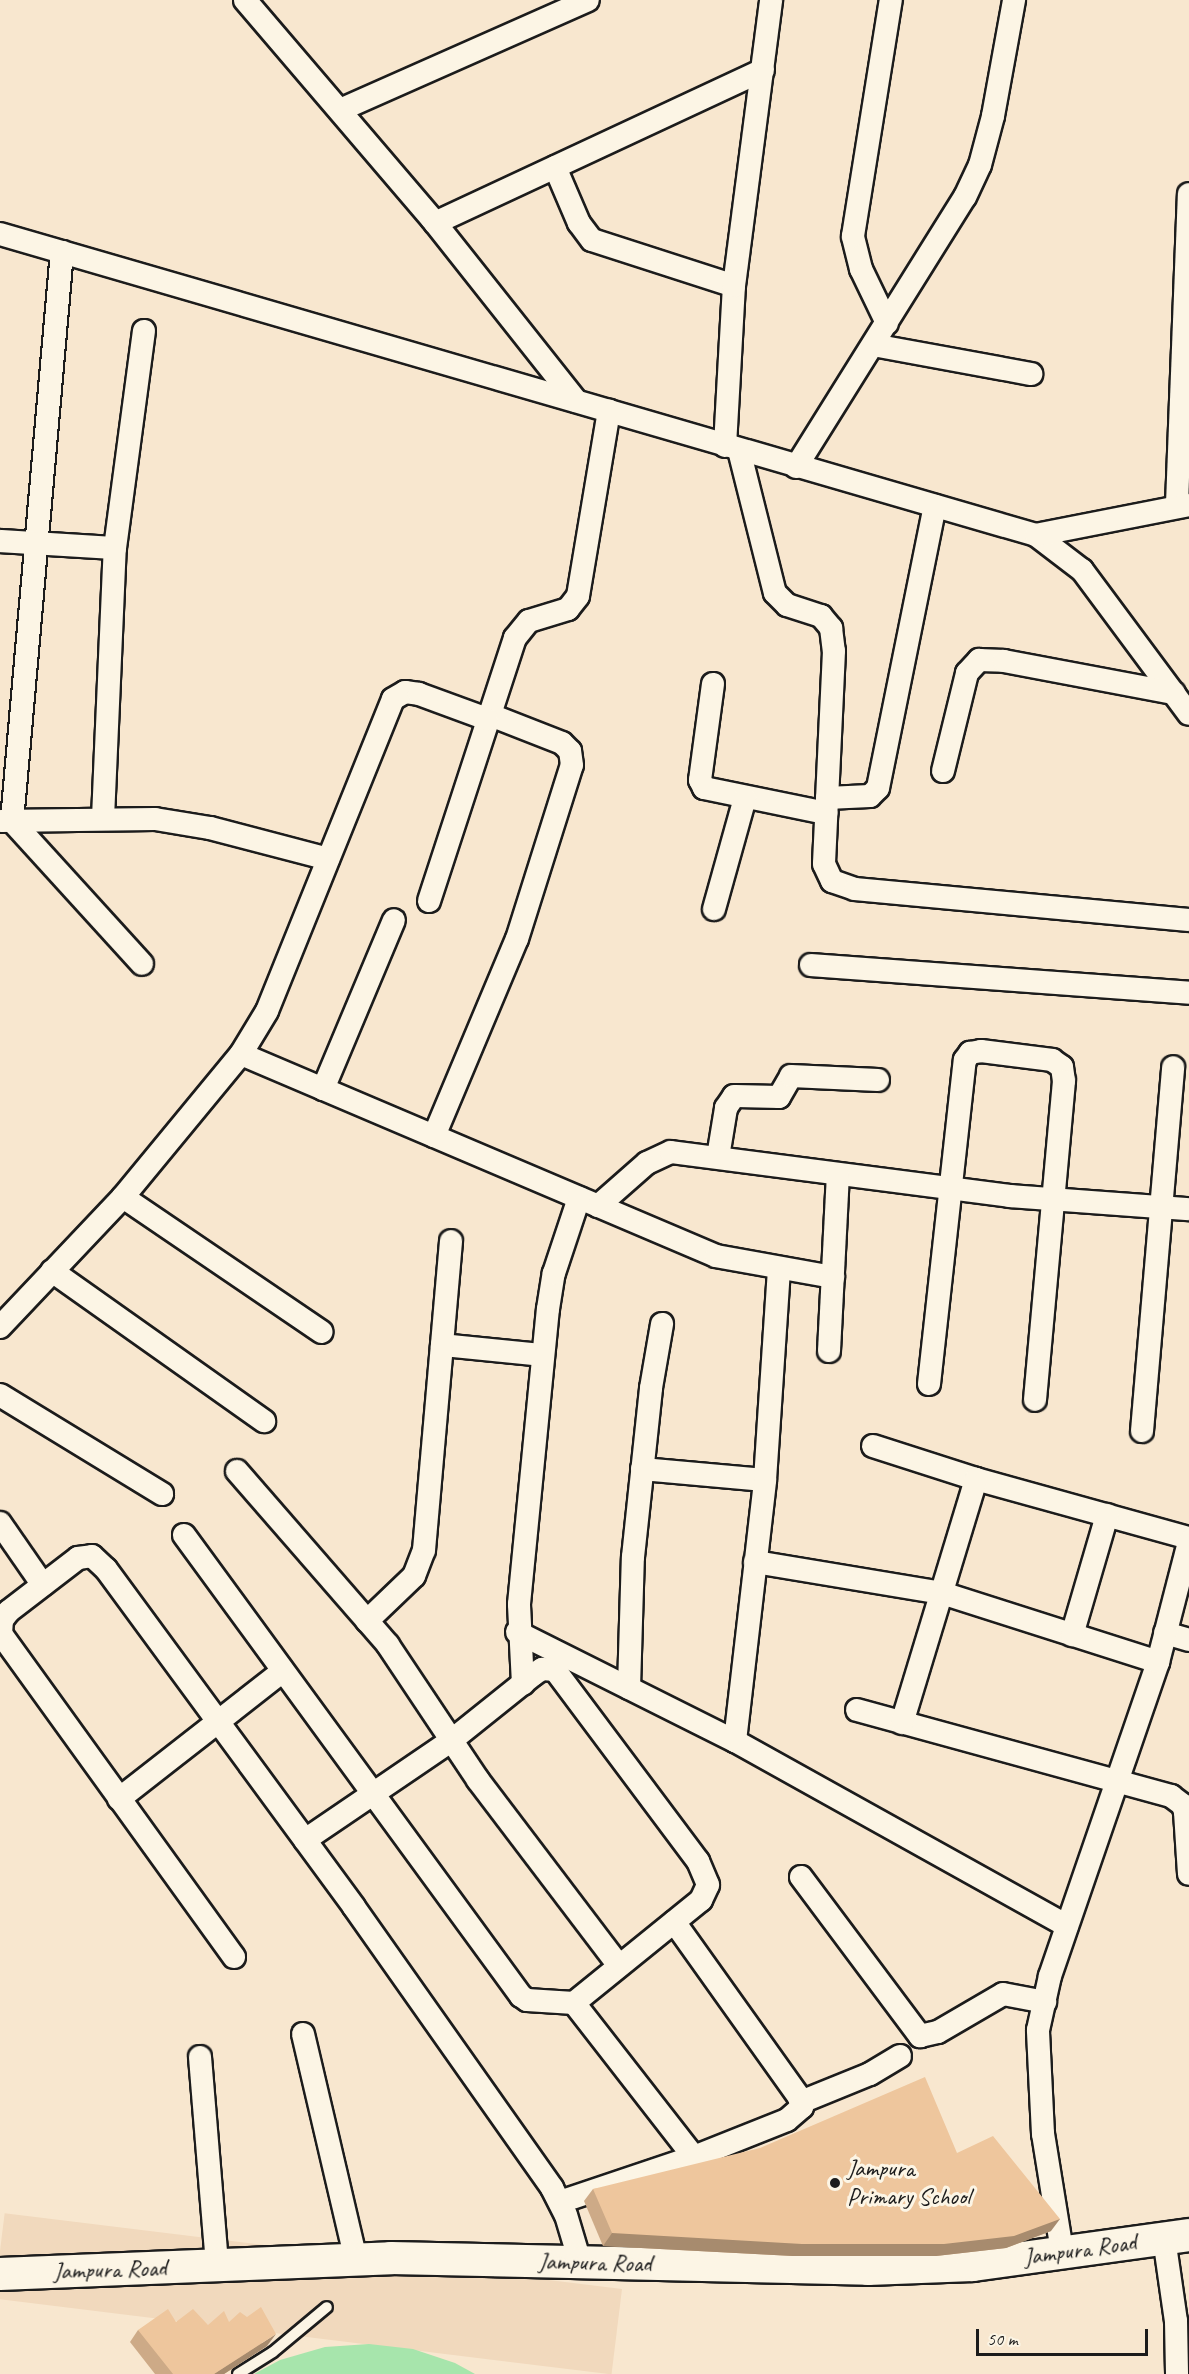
<!DOCTYPE html>
<html>
<head>
<meta charset="utf-8">
<style>
  body { margin:0 }
  #map { position:relative; width:1189px; height:2374px; overflow:hidden; background:#f8e7cf; font-family:Caveat,sans-serif }
  div>[style] { position:absolute }
  .built>* { inset:0; background:#f1d9bd; transform-origin:0 0 }
  .green>* { inset:0; background:#a7e5ac }
  .roads { filter:drop-shadow(2px 0 #1c1c1c) drop-shadow(-2px 0 #1c1c1c) drop-shadow(0 2px #1c1c1c) drop-shadow(0 -2px #1c1c1c) }
  .lane>* { height:10px; margin:-5px; padding:0 5px; transform-origin:5px; border-radius:5px; background:#fcf5e5 }
  .street>* { height:22px; margin:-11px; padding:0 11px; transform-origin:11px; border-radius:11px; background:#fcf5e5 }
  .secondary>* { height:32px; margin:-16px; padding:0 16px; transform-origin:16px; border-radius:16px; background:#fcf5e5 }
  .wall>* { inset:0; background:#cdaa87 }
  .shaded-wall>* { inset:0; background:#a78b6e }
  .building>* { inset:0; background:#eec69d }
  .dots>* { width:16px; height:16px; translate:-50% -50%; box-sizing:border-box; border:3px solid #fcf5e5; border-radius:50% }
  span { translate:-50% -50%; white-space:nowrap; text-align:center; line-height:1.15; -webkit-text-stroke:6px #fcf5e5; paint-order:stroke }
  .poi-label { font-size:24px; color:#1c1c1c }
  .left { translate:0 -50%; text-align:left }
  .street-label { font-size:24px; color:#1c1c1c }
  .scale { position:absolute; left:976px; top:2329px; width:172px; height:27px; box-sizing:border-box; border:3px solid #1c1c1c; border-top:0; padding-left:8px; font-size:18px; line-height:21px; white-space:nowrap; color:#1c1c1c; -webkit-text-stroke:4px #fcf5e5; paint-order:stroke }
</style>
</head>
<body>
<div id="map">
  <div class="built">
    <i style="left:622px;top:2289px;width:86px;height:622px;rotate:97deg"></i>
  </div>
  <div class="green">
    <i style="clip-path:polygon(369px 2344px,413px 2349px,455px 2363px,475px 2374px,254px 2374px,280px 2360px,325px 2347px)"></i>
  </div>
  <div class="roads">
    <div class="lane">
      <i style="left:238px;top:2374px;width:41px;rotate:-32.2deg"></i>
      <i style="left:273px;top:2352px;width:70px;rotate:-39.8deg"></i>
    </div>
    <div class="street">
      <i style="left:245px;top:0;width:288px;rotate:49.5deg"></i>
      <i style="left:432px;top:219px;width:232px;rotate:51.6deg"></i>
      <i style="left:340px;top:110px;width:271px;rotate:-23.9deg"></i>
      <i style="left:555px;top:167px;width:61px;rotate:66.8deg"></i>
      <i style="left:579px;top:223px;width:21px;rotate:53deg"></i>
      <i style="left:592px;top:240px;width:149px;rotate:17.9deg"></i>
      <i style="left:435px;top:223px;width:362px;rotate:-25deg"></i>
      <i style="left:0;top:234px;width:1079px;rotate:16.2deg"></i>
      <i style="left:1036px;top:535px;width:58px;rotate:37.3deg"></i>
      <i style="left:1082px;top:570px;width:179px;rotate:53.4deg"></i>
      <i style="left:62px;top:252px;width:571px;rotate:95.02deg"></i>
      <i style="left:12px;top:821px;width:193px;rotate:47.7deg"></i>
      <i style="left:887px;top:323px;width:60px;rotate:-115.7deg"></i>
      <i style="left:861px;top:269px;width:34px;rotate:-104deg"></i>
      <i style="left:853px;top:236px;width:239px;rotate:-80.9deg"></i>
      <i style="left:873px;top:345px;width:161px;rotate:10.4deg"></i>
      <i style="left:725px;top:446px;width:160px;rotate:-86.8deg"></i>
      <i style="left:734px;top:286px;width:288px;rotate:-82.6deg"></i>
      <i style="left:739px;top:450px;width:147px;rotate:75.9deg"></i>
      <i style="left:775px;top:593px;width:17px;rotate:45deg"></i>
      <i style="left:787px;top:605px;width:36px;rotate:18deg"></i>
      <i style="left:821px;top:616px;width:16px;rotate:50deg"></i>
      <i style="left:831px;top:628px;width:23px;rotate:83deg"></i>
      <i style="left:834px;top:651px;width:213px;rotate:92.7deg"></i>
      <i style="left:824px;top:864px;width:19px;rotate:65deg"></i>
      <i style="left:832px;top:881px;width:24px;rotate:19deg"></i>
      <i style="left:855px;top:889px;width:335px;rotate:5.3deg"></i>
      <i style="left:796px;top:467px;width:319px;rotate:-58deg"></i>
      <i style="left:965px;top:197px;width:35px;rotate:-65deg"></i>
      <i style="left:980px;top:165px;width:51px;rotate:-75.1deg"></i>
      <i style="left:993px;top:116px;width:118px;rotate:-79.7deg"></i>
      <i style="left:1177px;top:504px;width:310px;rotate:-87.8deg"></i>
      <i style="left:1036px;top:535px;width:156px;rotate:-11.1deg"></i>
      <i style="left:0;top:541px;width:115px;rotate:3.5deg"></i>
      <i style="left:713px;top:684px;width:97px;rotate:97.7deg"></i>
      <i style="left:700px;top:780px;width:9px;rotate:63deg"></i>
      <i style="left:704px;top:788px;width:125px;rotate:11.6deg"></i>
      <i style="left:943px;top:771px;width:101px;rotate:-76.2deg"></i>
      <i style="left:967px;top:673px;width:18px;rotate:-47deg"></i>
      <i style="left:979px;top:660px;width:25px;rotate:2deg"></i>
      <i style="left:1004px;top:661px;width:173px;rotate:10.7deg"></i>
      <i style="left:827px;top:798px;width:43px;rotate:-2.7deg"></i>
      <i style="left:870px;top:796px;width:11px;rotate:-45deg"></i>
      <i style="left:878px;top:788px;width:288px;rotate:-78.6deg"></i>
      <i style="left:103px;top:818px;width:270px;rotate:-87.5deg"></i>
      <i style="left:115px;top:548px;width:219px;rotate:-82.4deg"></i>
      <i style="left:1px;top:821px;width:154px;rotate:-0.7deg"></i>
      <i style="left:155px;top:819px;width:56px;rotate:9.3deg"></i>
      <i style="left:210px;top:828px;width:122px;rotate:14.7deg"></i>
      <i style="left:429px;top:901px;width:277px;rotate:-71.9deg"></i>
      <i style="left:515px;top:638px;width:22px;rotate:-51deg"></i>
      <i style="left:529px;top:621px;width:41px;rotate:-17.1deg"></i>
      <i style="left:568px;top:609px;width:16px;rotate:-52deg"></i>
      <i style="left:578px;top:596px;width:188px;rotate:-80.5deg"></i>
      <i style="left:714px;top:909px;width:115px;rotate:-74.4deg"></i>
      <i style="left:811px;top:965px;width:379px;rotate:4.2deg"></i>
      <i style="left:241px;top:1054px;width:516px;rotate:23.04deg"></i>
      <i style="left:716px;top:1256px;width:119px;rotate:10.2deg"></i>
      <i style="left:323px;top:1089px;width:183px;rotate:-67.2deg"></i>
      <i style="left:434px;top:1136px;width:214px;rotate:-67.2deg"></i>
      <i style="left:517px;top:939px;width:182px;rotate:-72.5deg"></i>
      <i style="left:572px;top:765px;width:14px;rotate:-98deg"></i>
      <i style="left:570px;top:751px;width:11px;rotate:-135deg"></i>
      <i style="left:562px;top:743px;width:79px;rotate:-158.6deg"></i>
      <i style="left:718px;top:1157px;width:50px;rotate:-80.7deg"></i>
      <i style="left:726px;top:1108px;width:14px;rotate:-56deg"></i>
      <i style="left:734px;top:1096px;width:45px;rotate:1.3deg"></i>
      <i style="left:779px;top:1097px;width:24px;rotate:-60deg"></i>
      <i style="left:791px;top:1076px;width:87px;rotate:2.6deg"></i>
      <i style="left:123px;top:1197px;width:240px;rotate:34.2deg"></i>
      <i style="left:598px;top:1206px;width:65px;rotate:-41.3deg"></i>
      <i style="left:647px;top:1163px;width:26px;rotate:-25deg"></i>
      <i style="left:671px;top:1152px;width:342px;rotate:7.4deg"></i>
      <i style="left:1010px;top:1196px;width:179px;rotate:4.2deg"></i>
      <i style="left:52px;top:1271px;width:260px;rotate:35.3deg"></i>
      <i style="left:0;top:1327px;width:179px;rotate:-46.6deg"></i>
      <i style="left:123px;top:1197px;width:185px;rotate:-50.5deg"></i>
      <i style="left:241px;top:1054px;width:50px;rotate:-58.8deg"></i>
      <i style="left:267px;top:1011px;width:336px;rotate:-68deg"></i>
      <i style="left:393px;top:699px;width:14px;rotate:-30deg"></i>
      <i style="left:405px;top:692px;width:14px;rotate:8deg"></i>
      <i style="left:419px;top:694px;width:72px;rotate:20.2deg"></i>
      <i style="left:442px;top:1345px;width:101px;rotate:5.7deg"></i>
      <i style="left:829px;top:1351px;width:176px;rotate:-87.1deg"></i>
      <i style="left:929px;top:1384px;width:326px;rotate:-83.7deg"></i>
      <i style="left:965px;top:1060px;width:9px;rotate:-54deg"></i>
      <i style="left:970px;top:1053px;width:11px;rotate:-10deg"></i>
      <i style="left:981px;top:1051px;width:72px;rotate:7.2deg"></i>
      <i style="left:1052px;top:1060px;width:12px;rotate:35deg"></i>
      <i style="left:1062px;top:1067px;width:14px;rotate:82deg"></i>
      <i style="left:1064px;top:1081px;width:320px;rotate:95.2deg"></i>
      <i style="left:0;top:1395px;width:190px;rotate:31.4deg"></i>
      <i style="left:1142px;top:1431px;width:365px;rotate:-85.1deg"></i>
      <i style="left:873px;top:1446px;width:108px;rotate:17.8deg"></i>
      <i style="left:976px;top:1479px;width:221px;rotate:15.5deg"></i>
      <i style="left:642px;top:1469px;width:123px;rotate:5.1deg"></i>
      <i style="left:237px;top:1471px;width:230px;rotate:49deg"></i>
      <i style="left:388px;top:1645px;width:162px;rotate:56.3deg"></i>
      <i style="left:478px;top:1780px;width:233px;rotate:52.8deg"></i>
      <i style="left:0;top:1523px;width:75px;rotate:55.3deg"></i>
      <i style="left:184px;top:1535px;width:571px;rotate:53.83deg"></i>
      <i style="left:521px;top:1996px;width:7px;rotate:34deg"></i>
      <i style="left:527px;top:2000px;width:47px;rotate:3.7deg"></i>
      <i style="left:574px;top:2003px;width:195px;rotate:52.1deg"></i>
      <i style="left:755px;top:1562px;width:190px;rotate:9.4deg"></i>
      <i style="left:942px;top:1593px;width:227px;rotate:17.7deg"></i>
      <i style="left:367px;top:1621px;width:65px;rotate:-43.8deg"></i>
      <i style="left:414px;top:1576px;width:28px;rotate:-69deg"></i>
      <i style="left:424px;top:1550px;width:310px;rotate:-85deg"></i>
      <i style="left:517px;top:1632px;width:244px;rotate:26.6deg"></i>
      <i style="left:735px;top:1741px;width:380px;rotate:29.1deg"></i>
      <i style="left:1165px;top:1633px;width:25px;rotate:16deg"></i>
      <i style="left:1072px;top:1635px;width:125px;rotate:-73.7deg"></i>
      <i style="left:523px;top:1684px;width:80px;rotate:-92.9deg"></i>
      <i style="left:519px;top:1604px;width:296px;rotate:-84.4deg"></i>
      <i style="left:548px;top:1309px;width:36px;rotate:-81deg"></i>
      <i style="left:554px;top:1273px;width:79px;rotate:-71.6deg"></i>
      <i style="left:629px;top:1688px;width:131px;rotate:-88.3deg"></i>
      <i style="left:633px;top:1557px;width:170px;rotate:-83.9deg"></i>
      <i style="left:651px;top:1388px;width:65px;rotate:-80.2deg"></i>
      <i style="left:857px;top:1710px;width:326px;rotate:15.3deg"></i>
      <i style="left:1171px;top:1796px;width:15px;rotate:37deg"></i>
      <i style="left:1183px;top:1805px;width:7px;rotate:74deg"></i>
      <i style="left:1185px;top:1812px;width:62px;rotate:86.3deg"></i>
      <i style="left:902px;top:1723px;width:255px;rotate:-73.1deg"></i>
      <i style="left:735px;top:1741px;width:263px;rotate:-83.4deg"></i>
      <i style="left:765px;top:1480px;width:211px;rotate:-86.2deg"></i>
      <i style="left:119px;top:1799px;width:208px;rotate:-38deg"></i>
      <i style="left:305px;top:1840px;width:178px;rotate:-34.2deg"></i>
      <i style="left:452px;top:1740px;width:104px;rotate:-38.7deg"></i>
      <i style="left:533px;top:1675px;width:11px;rotate:-34deg"></i>
      <i style="left:542px;top:1669px;width:13px;rotate:4deg"></i>
      <i style="left:555px;top:1670px;width:239px;rotate:53.2deg"></i>
      <i style="left:698px;top:1861px;width:26px;rotate:67deg"></i>
      <i style="left:708px;top:1885px;width:17px;rotate:115deg"></i>
      <i style="left:701px;top:1900px;width:164px;rotate:141deg"></i>
      <i style="left:801px;top:1877px;width:199px;rotate:53.2deg"></i>
      <i style="left:920px;top:2036px;width:18px;rotate:-13deg"></i>
      <i style="left:938px;top:2032px;width:75px;rotate:-30.3deg"></i>
      <i style="left:1003px;top:1994px;width:43px;rotate:10.8deg"></i>
      <i style="left:234px;top:1957px;width:398px;rotate:-125.8deg"></i>
      <i style="left:1px;top:1634px;width:14px;rotate:-86deg"></i>
      <i style="left:2px;top:1620px;width:11px;rotate:-52deg"></i>
      <i style="left:9px;top:1611px;width:87px;rotate:-37.5deg"></i>
      <i style="left:78px;top:1558px;width:14px;rotate:-8deg"></i>
      <i style="left:92px;top:1556px;width:19px;rotate:43deg"></i>
      <i style="left:106px;top:1569px;width:419px;rotate:53.7deg"></i>
      <i style="left:354px;top:1907px;width:344px;rotate:54.8deg"></i>
      <i style="left:552px;top:2188px;width:30px;rotate:63deg"></i>
      <i style="left:566px;top:2215px;width:49px;rotate:73.4deg"></i>
      <i style="left:303px;top:2034px;width:232px;rotate:76.8deg"></i>
      <i style="left:200px;top:2057px;width:209px;rotate:85.3deg"></i>
      <i style="left:801px;top:2102px;width:74px;rotate:-22.1deg"></i>
      <i style="left:870px;top:2074px;width:35px;rotate:-31deg"></i>
      <i style="left:560px;top:2202px;width:141px;rotate:-18.6deg"></i>
      <i style="left:694px;top:2157px;width:100px;rotate:-21.7deg"></i>
      <i style="left:787px;top:2120px;width:20px;rotate:-41deg"></i>
      <i style="left:802px;top:2107px;width:10px;rotate:-107deg"></i>
      <i style="left:799px;top:2097px;width:215px;rotate:-125.5deg"></i>
      <i style="left:1164px;top:2238px;width:84px;rotate:81.8deg"></i>
      <i style="left:1176px;top:2321px;width:53px;rotate:88.9deg"></i>
      <i style="left:1062px;top:2251px;width:119px;rotate:-99.2deg"></i>
      <i style="left:1043px;top:2134px;width:104px;rotate:-92.8deg"></i>
      <i style="left:1038px;top:2030px;width:55px;rotate:-77.5deg"></i>
      <i style="left:1050px;top:1976px;width:332px;rotate:-71deg"></i>
      <i style="left:1158px;top:1662px;width:124px;rotate:-75.5deg"></i>
    </div>
    <div class="secondary">
      <i style="left:0;top:2274px;width:391px;rotate:-2.3deg"></i>
      <i style="left:391px;top:2258px;width:477px;rotate:1.3deg"></i>
      <i style="left:868px;top:2269px;width:105px;rotate:-2.2deg"></i>
      <i style="left:973px;top:2265px;width:218px;rotate:-7.9deg"></i>
    </div>
  </div>
  <div class="wall">
    <i style="clip-path:polygon(957px 2153px,1051px 2231px,1006px 2248px,936px 2256px,793px 2256px,603px 2246px,584px 2201px,593px 2189px)"></i>
    <i style="clip-path:polygon(229px 2322px,267px 2346px,224px 2374px,155px 2374px,130px 2342px,138px 2330px,208px 2325px)"></i>
  </div>
  <div class="shaded-wall">
    <i style="clip-path:polygon(1060px 2219px,1051px 2231px,1006px 2248px,936px 2256px,793px 2256px,603px 2246px,612px 2233px)"></i>
    <i style="clip-path:polygon(276px 2334px,267px 2346px,224px 2374px,214px 2374px)"></i>
  </div>
  <div class="building">
    <i style="clip-path:polygon(925px 2077px,957px 2153px,993px 2136px,1060px 2219px,1014px 2236px,944px 2244px,802px 2244px,612px 2233px,593px 2189px,760px 2148px)"></i>
    <i style="clip-path:polygon(261px 2307px,276px 2334px,214px 2374px,173px 2374px,138px 2330px,168px 2309px,176px 2322px,193px 2309px,208px 2325px,224px 2311px,229px 2322px,240px 2312px,247px 2317px)"></i>
  </div>
  <div class="dots">
    <i style="left:835px;top:2183px;background:#1c1c1c"></i>
  </div>
  <div class="poi-label">
    <span class="left" style="left:847px;top:2183px">Jampura<br>Primary School</span>
  </div>
  <div class="street-label">
    <span style="left:1080px;top:2250px;rotate:-8deg">Jampura Road</span>
    <span style="left:595px;top:2263px;rotate:1deg">Jampura Road</span>
    <span style="left:110px;top:2270px;rotate:-2deg">Jampura Road</span>
  </div>
  <div class="scale">50 m</div>
</div>
</body>
</html>
